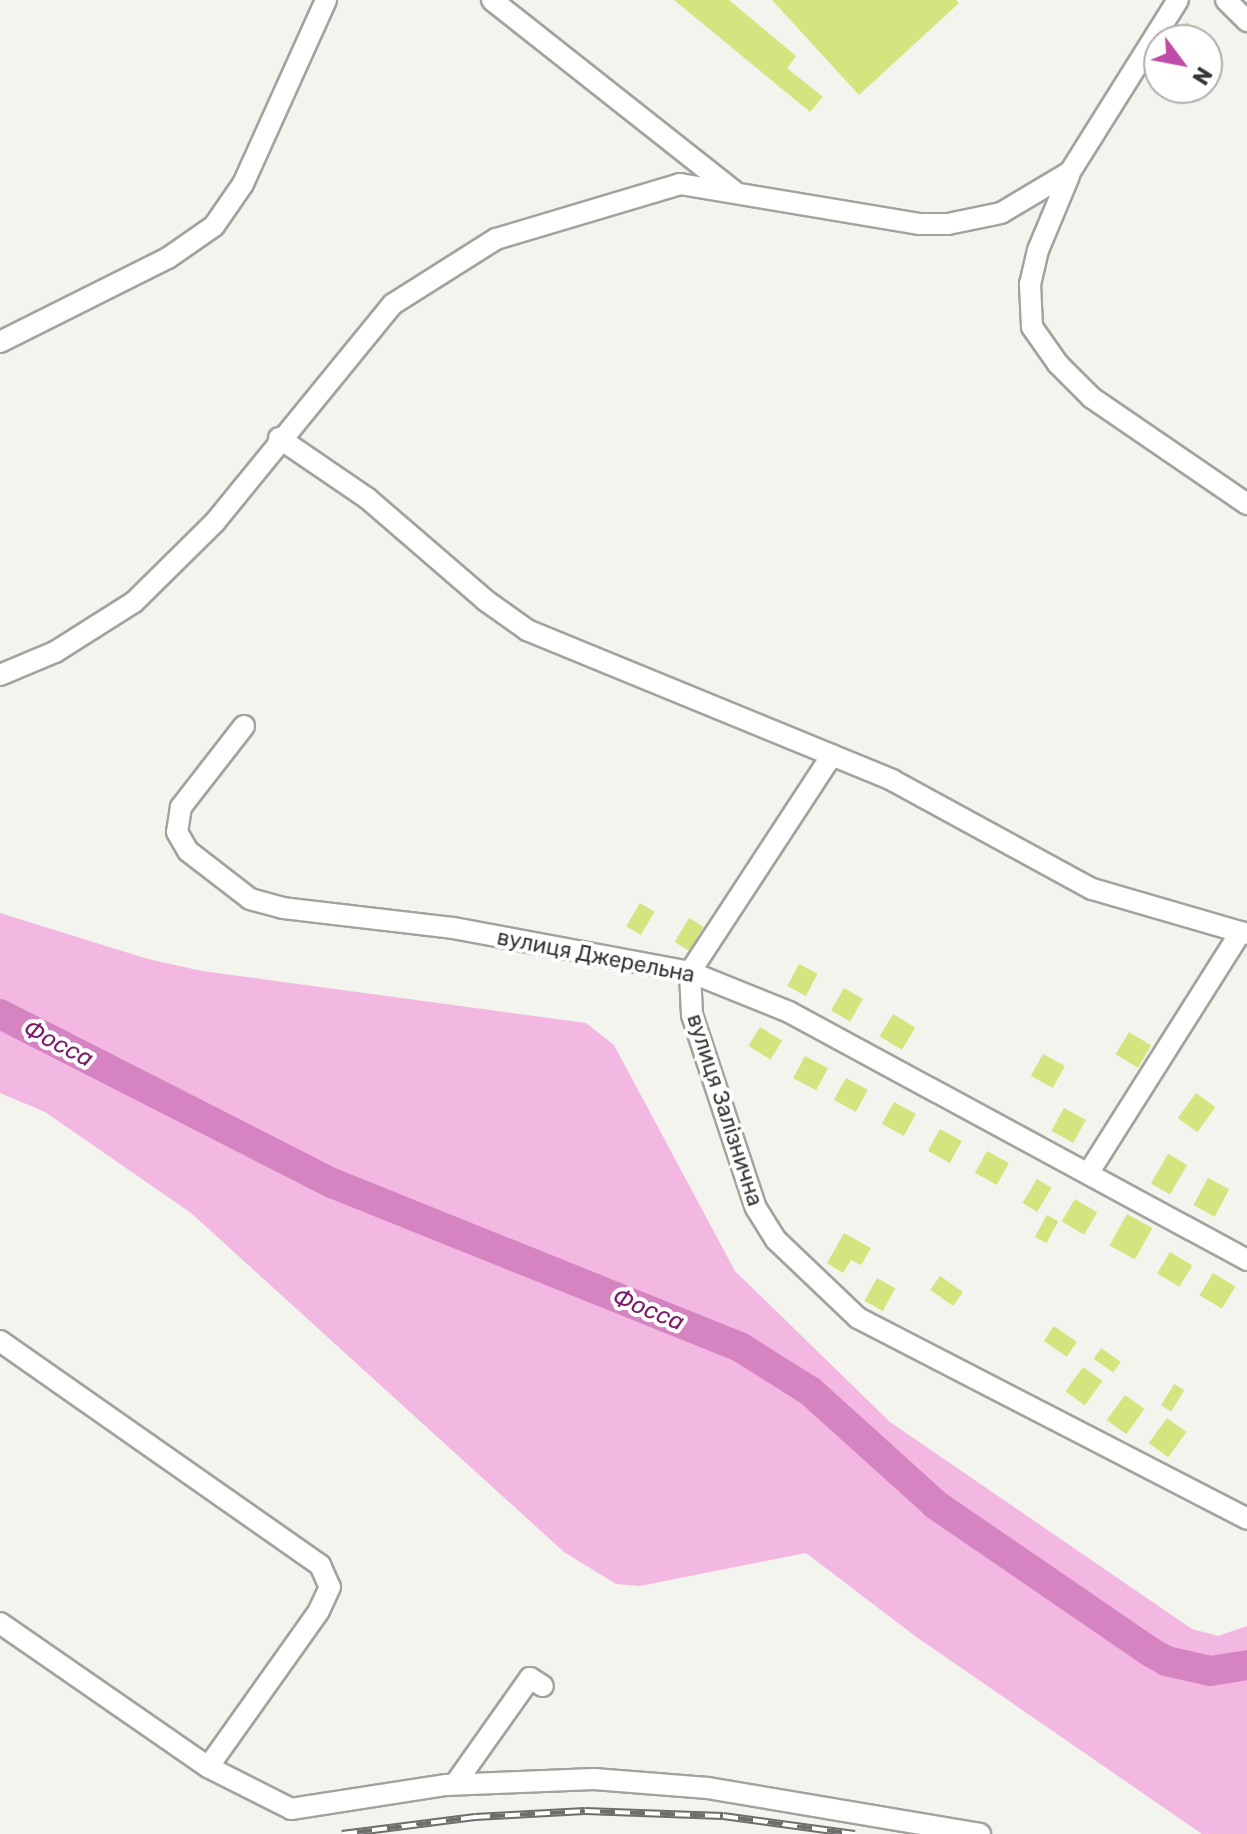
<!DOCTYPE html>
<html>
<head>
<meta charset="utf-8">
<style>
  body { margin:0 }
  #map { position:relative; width:1247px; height:1834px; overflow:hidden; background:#f3f4ee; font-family:Rubik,sans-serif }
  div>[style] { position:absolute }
  .green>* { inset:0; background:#f2b8e2 }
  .river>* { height:30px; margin:-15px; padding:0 15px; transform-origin:15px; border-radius:15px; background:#d683c1 }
  .building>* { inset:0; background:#d5e47e; transform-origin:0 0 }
  .roads { filter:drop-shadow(2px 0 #a1a39d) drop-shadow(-2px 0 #a1a39d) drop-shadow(0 2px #a1a39d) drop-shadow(0 -2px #a1a39d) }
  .minor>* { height:20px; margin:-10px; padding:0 10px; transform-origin:10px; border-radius:10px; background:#fff }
  .rail>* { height:8px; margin-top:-4px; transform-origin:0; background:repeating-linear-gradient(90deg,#fff 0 15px,#6d6d6a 0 30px); box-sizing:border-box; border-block:2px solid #6d6d6a }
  span { translate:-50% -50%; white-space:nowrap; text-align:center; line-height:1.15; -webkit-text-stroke:8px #fff; paint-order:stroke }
  .street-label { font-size:22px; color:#363634 }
  .water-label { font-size:24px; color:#7d1b6b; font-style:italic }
  .north { position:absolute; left:1143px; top:24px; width:80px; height:80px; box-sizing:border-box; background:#fff; border:2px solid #afafae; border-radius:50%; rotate:122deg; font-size:22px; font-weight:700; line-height:32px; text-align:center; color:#363634 }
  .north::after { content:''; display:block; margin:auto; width:28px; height:36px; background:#bf4da7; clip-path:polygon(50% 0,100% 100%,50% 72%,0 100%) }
</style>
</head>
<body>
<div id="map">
  <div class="green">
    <i style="clip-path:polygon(0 913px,148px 959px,202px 971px,586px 1023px,614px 1045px,735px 1271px,890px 1422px,1192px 1629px,1218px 1636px,1247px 1626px,1247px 1834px,1202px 1834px,915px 1636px,806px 1553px,640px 1586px,616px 1584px,564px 1552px,191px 1213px,45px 1112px,0 1093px)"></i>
  </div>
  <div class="river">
    <i style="left:0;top:1014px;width:373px;rotate:27deg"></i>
    <i style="left:332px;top:1183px;width:440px;rotate:21.9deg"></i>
    <i style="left:740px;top:1347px;width:83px;rotate:32.2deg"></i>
    <i style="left:810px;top:1391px;width:170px;rotate:42.1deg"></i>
    <i style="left:936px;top:1505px;width:258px;rotate:34.4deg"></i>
    <i style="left:1149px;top:1651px;width:20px;rotate:30deg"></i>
    <i style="left:1166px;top:1661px;width:45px;rotate:12.8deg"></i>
    <i style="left:1210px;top:1671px;width:37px;rotate:-9deg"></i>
  </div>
  <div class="building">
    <i style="clip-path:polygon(674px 0,729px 0,796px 56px,787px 68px,823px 97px,810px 112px)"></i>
    <i style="clip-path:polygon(772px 0,956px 0,959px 3px,859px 95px)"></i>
    <i style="clip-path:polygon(1187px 22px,1206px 40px,1170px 40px)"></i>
    <i style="clip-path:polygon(1207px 41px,1222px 55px,1207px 71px)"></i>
    <i style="left:640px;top:903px;width:17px;height:27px;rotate:31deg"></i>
    <i style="left:689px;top:918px;width:17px;height:28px;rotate:31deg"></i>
    <i style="left:799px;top:964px;width:21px;height:25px;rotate:28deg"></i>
    <i style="left:844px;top:988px;width:22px;height:26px;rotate:30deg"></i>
    <i style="left:893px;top:1014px;width:26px;height:26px;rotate:31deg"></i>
    <i style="left:760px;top:1027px;width:26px;height:22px;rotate:32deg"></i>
    <i style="left:1129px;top:1032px;width:26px;height:26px;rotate:31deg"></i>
    <i style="left:1043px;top:1054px;width:25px;height:25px;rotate:29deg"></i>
    <i style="left:805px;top:1056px;width:26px;height:25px;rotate:28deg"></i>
    <i style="left:846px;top:1078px;width:25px;height:25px;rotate:29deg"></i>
    <i style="left:1196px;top:1093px;width:24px;height:31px;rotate:36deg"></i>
    <i style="left:894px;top:1102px;width:25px;height:25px;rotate:29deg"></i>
    <i style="left:1064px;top:1108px;width:25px;height:26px;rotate:29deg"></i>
    <i style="left:940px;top:1129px;width:25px;height:25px;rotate:29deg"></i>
    <i style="left:987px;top:1151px;width:25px;height:25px;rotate:29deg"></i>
    <i style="left:1168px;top:1154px;width:22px;height:34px;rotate:30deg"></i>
    <i style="left:1208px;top:1178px;width:24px;height:31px;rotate:28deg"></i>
    <i style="left:1037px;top:1179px;width:17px;height:28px;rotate:31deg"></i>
    <i style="left:1075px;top:1199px;width:26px;height:26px;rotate:31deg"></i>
    <i style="left:1127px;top:1214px;width:29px;height:36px;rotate:29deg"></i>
    <i style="left:1047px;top:1215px;width:13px;height:25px;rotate:29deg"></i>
    <i style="clip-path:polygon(844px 1233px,871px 1248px,861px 1265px,851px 1260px,843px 1273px,827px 1263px)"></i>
    <i style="left:1170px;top:1252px;width:26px;height:25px;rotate:31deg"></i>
    <i style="left:1213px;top:1273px;width:26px;height:26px;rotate:31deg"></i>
    <i style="left:940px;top:1276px;width:28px;height:17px;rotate:35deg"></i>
    <i style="left:877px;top:1278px;width:21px;height:26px;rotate:29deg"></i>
    <i style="left:1054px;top:1326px;width:28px;height:18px;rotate:35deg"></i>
    <i style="left:1101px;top:1348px;width:24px;height:13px;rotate:35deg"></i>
    <i style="left:1083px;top:1367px;width:24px;height:30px;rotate:36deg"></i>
    <i style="left:1174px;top:1384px;width:12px;height:25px;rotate:31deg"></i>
    <i style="left:1125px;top:1395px;width:24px;height:31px;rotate:36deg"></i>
    <i style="left:1167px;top:1418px;width:24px;height:31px;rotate:36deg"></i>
  </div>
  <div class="roads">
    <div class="minor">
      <i style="left:492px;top:0;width:308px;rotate:38.3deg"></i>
      <i style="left:1226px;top:0;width:30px;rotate:45deg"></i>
      <i style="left:1069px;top:176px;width:80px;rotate:112.7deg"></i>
      <i style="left:1038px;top:250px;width:35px;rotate:103deg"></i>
      <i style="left:1030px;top:284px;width:43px;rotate:87.3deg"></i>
      <i style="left:1032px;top:327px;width:45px;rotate:54.9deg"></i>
      <i style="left:1058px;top:364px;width:48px;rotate:45deg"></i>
      <i style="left:1092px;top:398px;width:188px;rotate:34.4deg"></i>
      <i style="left:0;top:342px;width:188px;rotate:-26.6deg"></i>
      <i style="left:168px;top:258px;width:56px;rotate:-34.8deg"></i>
      <i style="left:214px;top:226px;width:51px;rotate:-55.4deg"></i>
      <i style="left:243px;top:184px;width:202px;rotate:-65.7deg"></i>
      <i style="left:279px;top:438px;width:107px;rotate:34.3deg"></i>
      <i style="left:367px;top:498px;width:156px;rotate:40.8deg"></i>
      <i style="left:485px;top:600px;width:52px;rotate:35.5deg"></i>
      <i style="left:527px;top:630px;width:395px;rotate:22.3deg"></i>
      <i style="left:892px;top:780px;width:228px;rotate:28.6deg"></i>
      <i style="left:1092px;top:889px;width:161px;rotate:16.2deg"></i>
      <i style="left:0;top:675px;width:60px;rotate:-22.7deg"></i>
      <i style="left:55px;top:652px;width:93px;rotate:-32.3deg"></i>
      <i style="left:134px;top:602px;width:114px;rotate:-44.6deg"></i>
      <i style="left:215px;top:522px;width:281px;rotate:-50.8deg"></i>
      <i style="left:393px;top:304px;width:122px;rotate:-32.3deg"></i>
      <i style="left:496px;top:239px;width:192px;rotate:-16.6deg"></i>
      <i style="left:680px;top:184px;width:242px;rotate:9.5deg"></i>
      <i style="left:919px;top:224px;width:29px"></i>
      <i style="left:948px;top:224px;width:54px;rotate:-11.7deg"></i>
      <i style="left:1001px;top:213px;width:80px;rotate:-30.7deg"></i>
      <i style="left:1070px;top:172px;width:203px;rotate:-57.9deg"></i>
      <i style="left:244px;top:726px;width:103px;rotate:127.9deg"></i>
      <i style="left:181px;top:807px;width:25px;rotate:99deg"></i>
      <i style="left:177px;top:832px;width:22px;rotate:60deg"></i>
      <i style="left:188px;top:851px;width:78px;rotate:37.7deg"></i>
      <i style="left:250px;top:899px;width:34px;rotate:15deg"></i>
      <i style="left:283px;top:908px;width:171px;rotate:6.7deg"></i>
      <i style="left:453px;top:928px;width:241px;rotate:10.5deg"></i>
      <i style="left:690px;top:972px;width:107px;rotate:22deg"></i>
      <i style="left:789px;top:1012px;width:521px;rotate:28.43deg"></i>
      <i style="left:832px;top:755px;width:259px;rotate:123.2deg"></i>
      <i style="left:690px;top:972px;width:43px;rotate:87.3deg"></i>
      <i style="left:692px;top:1015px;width:203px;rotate:71.7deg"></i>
      <i style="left:756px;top:1208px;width:38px;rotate:58deg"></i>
      <i style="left:776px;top:1240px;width:113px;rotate:43.6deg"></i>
      <i style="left:858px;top:1318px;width:438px;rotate:27.3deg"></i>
      <i style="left:1089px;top:1172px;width:284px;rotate:-57.7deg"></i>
      <i style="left:0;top:1341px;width:391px;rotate:35deg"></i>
      <i style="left:320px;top:1565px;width:24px;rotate:66deg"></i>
      <i style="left:330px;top:1587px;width:26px;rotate:115deg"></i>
      <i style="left:319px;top:1611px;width:191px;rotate:125.4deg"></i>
      <i style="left:0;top:1623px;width:253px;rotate:34.7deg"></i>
      <i style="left:208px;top:1767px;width:93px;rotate:26.8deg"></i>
      <i style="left:291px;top:1809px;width:157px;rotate:-8.8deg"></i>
      <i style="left:446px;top:1785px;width:148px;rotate:-2.3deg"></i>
      <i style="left:594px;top:1779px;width:114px;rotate:4.5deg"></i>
      <i style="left:708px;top:1788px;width:276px;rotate:9.6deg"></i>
      <i style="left:455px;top:1784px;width:130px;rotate:-54.7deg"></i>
      <i style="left:530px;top:1678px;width:15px;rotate:32deg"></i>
    </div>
  </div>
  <div class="rail">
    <i style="left:342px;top:1834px;width:134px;rotate:-7.3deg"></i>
    <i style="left:475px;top:1817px;width:110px;rotate:-3.1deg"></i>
    <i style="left:585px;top:1811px;width:138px;rotate:2.1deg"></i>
    <i style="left:723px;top:1816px;width:133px;rotate:7.8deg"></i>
  </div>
  <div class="street-label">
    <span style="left:596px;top:956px;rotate:11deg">вулиця Джерельна</span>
    <span style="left:725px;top:1110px;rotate:72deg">вулиця Залізнична</span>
  </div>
  <div class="water-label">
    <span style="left:58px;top:1044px;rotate:27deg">Фосса</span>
    <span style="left:648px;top:1310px;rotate:22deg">Фосса</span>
  </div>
  <div class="north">N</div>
</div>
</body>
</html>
